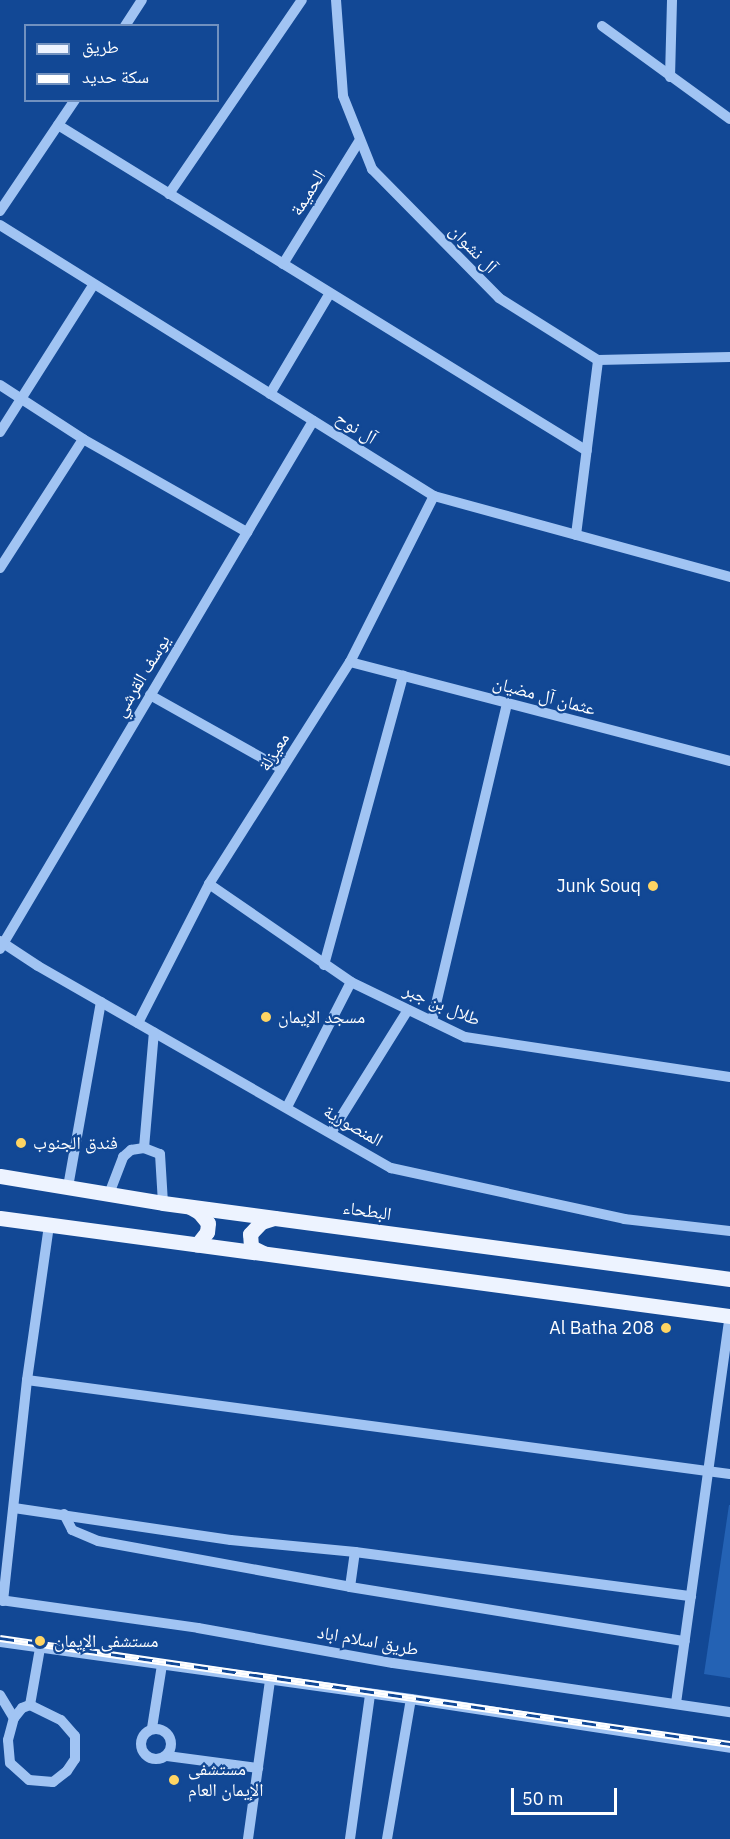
<!DOCTYPE html>
<html>
<head>
<meta charset="utf-8">
<style>
  body { margin:0 }
  #map { position:relative; width:730px; height:1839px; overflow:hidden; background:#124895; font-family:"IBM Plex Sans","Noto Naskh Arabic",sans-serif }
  div>[style] { position:absolute }
  .green>* { inset:0; background:#2462b4 }
  .minor>* { height:10px; margin:-5px; padding:0 5px; transform-origin:5px; border-radius:5px; background:#a1c4f3 }
  .minor>.ring { margin:-5px; padding:0; box-sizing:content-box; background:none; border:10px solid #a1c4f3; border-radius:50% }
  .major>* { height:15px; margin:-7.5px; padding:0 7.5px; transform-origin:7.5px; border-radius:7.5px; background:#edf3ff }
  .rail>* { height:7px; margin-top:-3.5px; transform-origin:0; background:repeating-linear-gradient(90deg,#124895 0 14px,#fff 0 28px); box-sizing:border-box; border-block:2px solid #fff }
  .dots>* { width:16px; height:16px; translate:-50% -50%; box-sizing:border-box; border:3px solid #124895; border-radius:50% }
  span { translate:-50% -50%; white-space:nowrap; text-align:center; line-height:1.15; -webkit-text-stroke:4.5px #124895; paint-order:stroke }
  .street-label { font-size:18px; color:#fff }
  .poi-label { font-size:18px; color:#fff }
  .right { translate:-100% -50%; text-align:right }
  .left { translate:0 -50%; text-align:left }
  .legend { position:absolute; left:24px; top:24px; width:195px; height:78px; box-sizing:border-box; background:#124895; border:2px solid #7191bf; margin:0; padding:8px 10px; list-style:none; font-size:18px; color:#fff }
  .legend li { display:flex; align-items:center; gap:12px; height:30px }
  .legend b { width:30px; border:2px solid #7191bf }
  .scale { position:absolute; left:511px; top:1788px; width:106px; height:27px; box-sizing:border-box; border:3px solid #fff; border-top:0; padding-left:8px; font-size:18px; line-height:21px; white-space:nowrap; color:#fff; -webkit-text-stroke:4px #124895; paint-order:stroke }
</style>
</head>
<body>
<div id="map">
  <div class="green">
    <i style="clip-path:polygon(729px 1505px,730px 1505px,730px 1678px,704px 1674px)"></i>
  </div>
  <div class="minor">
    <i style="left:336px;top:0;width:96px;rotate:85.8deg"></i>
    <i style="left:343px;top:96px;width:79px;rotate:68.3deg"></i>
    <i style="left:372px;top:169px;width:181px;rotate:45.4deg"></i>
    <i style="left:499px;top:298px;width:117px;rotate:32.1deg"></i>
    <i style="left:598px;top:360px;width:132px;rotate:-1.3deg"></i>
    <i style="left:125px;top:26px;width:31px;rotate:-57deg"></i>
    <i style="left:602px;top:26px;width:158px;rotate:36deg"></i>
    <i style="left:670px;top:77px;width:77px;rotate:-88.5deg"></i>
    <i style="left:58px;top:125px;width:621px;rotate:31.64deg"></i>
    <i style="left:169px;top:194px;width:235px;rotate:-55.6deg"></i>
    <i style="left:0;top:211px;width:134px;rotate:-56deg"></i>
    <i style="left:0;top:225px;width:512px;rotate:31.98deg"></i>
    <i style="left:434px;top:496px;width:307px;rotate:15.3deg"></i>
    <i style="left:283px;top:264px;width:146px;rotate:-58.2deg"></i>
    <i style="left:0;top:385px;width:99px;rotate:33deg"></i>
    <i style="left:83px;top:439px;width:189px;rotate:29.6deg"></i>
    <i style="left:270px;top:394px;width:117px;rotate:-59.3deg"></i>
    <i style="left:0;top:432px;width:175px;rotate:-57.6deg"></i>
    <i style="left:576px;top:535px;width:176px;rotate:-82.8deg"></i>
    <i style="left:0;top:568px;width:153px;rotate:-57.2deg"></i>
    <i style="left:350px;top:662px;width:393px;rotate:14.6deg"></i>
    <i style="left:150px;top:695px;width:151px;rotate:29.3deg"></i>
    <i style="left:209px;top:884px;width:173px;rotate:34.6deg"></i>
    <i style="left:351px;top:982px;width:127px;rotate:25.8deg"></i>
    <i style="left:465px;top:1037px;width:268px;rotate:8.6deg"></i>
    <i style="left:0;top:941px;width:45px;rotate:33.3deg"></i>
    <i style="left:38px;top:966px;width:407px;rotate:29.8deg"></i>
    <i style="left:391px;top:1168px;width:239px;rotate:12.3deg"></i>
    <i style="left:624px;top:1219px;width:107px;rotate:6.5deg"></i>
    <i style="left:0;top:949px;width:614px;rotate:-59.34deg"></i>
    <i style="left:324px;top:965px;width:300px;rotate:-74.7deg"></i>
    <i style="left:432px;top:1021px;width:327px;rotate:-76.7deg"></i>
    <i style="left:138px;top:1023px;width:156px;rotate:-62.9deg"></i>
    <i style="left:209px;top:884px;width:263px;rotate:-57.6deg"></i>
    <i style="left:350px;top:662px;width:186px;rotate:-63.2deg"></i>
    <i style="left:287px;top:1107px;width:140px;rotate:-62.9deg"></i>
    <i style="left:331px;top:1133px;width:145px;rotate:-58deg"></i>
    <i style="left:144px;top:1148px;width:116px;rotate:-85.1deg"></i>
    <i style="left:68px;top:1187px;width:188px;rotate:-79.9deg"></i>
    <i style="left:109px;top:1194px;width:40px;rotate:-69deg"></i>
    <i style="left:123px;top:1157px;width:11px;rotate:-41deg"></i>
    <i style="left:131px;top:1150px;width:13px;rotate:-9deg"></i>
    <i style="left:144px;top:1148px;width:17px;rotate:21deg"></i>
    <i style="left:160px;top:1154px;width:49px;rotate:86.5deg"></i>
    <i style="left:27px;top:1380px;width:709px;rotate:7.62deg"></i>
    <i style="left:14px;top:1508px;width:219px;rotate:8.4deg"></i>
    <i style="left:231px;top:1540px;width:125px;rotate:5.5deg"></i>
    <i style="left:355px;top:1552px;width:339px;rotate:7.5deg"></i>
    <i style="left:64px;top:1514px;width:18px;rotate:63deg"></i>
    <i style="left:72px;top:1530px;width:28px;rotate:23deg"></i>
    <i style="left:98px;top:1541px;width:256px;rotate:10.3deg"></i>
    <i style="left:350px;top:1587px;width:339px;rotate:9.2deg"></i>
    <i style="left:350px;top:1587px;width:35px;rotate:-82deg"></i>
    <i style="left:0;top:1600px;width:200px;rotate:8deg"></i>
    <i style="left:198px;top:1628px;width:198px;rotate:10.2deg"></i>
    <i style="left:393px;top:1663px;width:341px;rotate:8.3deg"></i>
    <i style="left:3px;top:1601px;width:222px;rotate:-83.8deg"></i>
    <i style="left:27px;top:1380px;width:157px;rotate:-81.9deg"></i>
    <i style="left:0;top:1642px;width:415px;rotate:7.9deg"></i>
    <i style="left:411px;top:1699px;width:323px;rotate:8.7deg"></i>
    <i style="left:0;top:1695px;width:27px;rotate:59deg"></i>
    <i style="left:676px;top:1703px;width:391px;rotate:-82.1deg"></i>
    <i style="left:30px;top:1705px;width:34px;rotate:26deg"></i>
    <i style="left:61px;top:1720px;width:21px;rotate:49deg"></i>
    <i style="left:75px;top:1736px;width:23px;rotate:90deg"></i>
    <i style="left:75px;top:1759px;width:14px;rotate:124deg"></i>
    <i style="left:67px;top:1771px;width:18px;rotate:142deg"></i>
    <i style="left:53px;top:1782px;width:24px;rotate:-175deg"></i>
    <i style="left:29px;top:1780px;width:25px;rotate:-138deg"></i>
    <i style="left:10px;top:1763px;width:23px;rotate:-95deg"></i>
    <i style="left:8px;top:1740px;width:23px;rotate:-75deg"></i>
    <i style="left:14px;top:1718px;width:13px;rotate:-51deg"></i>
    <i style="left:22px;top:1708px;width:9px;rotate:-21deg"></i>
    <i style="left:30px;top:1705px;width:58px;rotate:-80deg"></i>
    <i style="left:152px;top:1728px;width:64px;rotate:-81deg"></i>
    <i class="ring" style="left:141px;top:1729px;width:20px;height:20px"></i>
    <i style="left:167px;top:1756px;width:92px;rotate:7.5deg"></i>
    <i style="left:248px;top:1839px;width:161px;rotate:-82.1deg"></i>
    <i style="left:350px;top:1839px;width:146px;rotate:-82.1deg"></i>
    <i style="left:387px;top:1839px;width:142px;rotate:-80.3deg"></i>
  </div>
  <div class="major">
    <i style="left:0;top:1176px;width:165px;rotate:9.4deg"></i>
    <i style="left:163px;top:1203px;width:572px;rotate:7.63deg"></i>
    <i style="left:190px;top:1207px;width:10px;rotate:29deg"></i>
    <i style="left:199px;top:1212px;width:14px;rotate:51deg"></i>
    <i style="left:208px;top:1223px;width:9px;rotate:96deg"></i>
    <i style="left:207px;top:1232px;width:16px;rotate:128deg"></i>
    <i style="left:0;top:1218px;width:737px;rotate:7.65deg"></i>
    <i style="left:263px;top:1253px;width:13px;rotate:-153deg"></i>
    <i style="left:251px;top:1247px;width:13px;rotate:-94deg"></i>
    <i style="left:250px;top:1234px;width:16px;rotate:-47deg"></i>
    <i style="left:261px;top:1222px;width:14px;rotate:-17deg"></i>
  </div>
  <div class="rail">
    <i style="left:0;top:1638px;width:738px;rotate:8.26deg"></i>
  </div>
  <div class="dots">
    <i style="left:653px;top:886px;background:#ffd563"></i>
    <i style="left:266px;top:1017px;background:#ffd563"></i>
    <i style="left:21px;top:1143px;background:#ffd563"></i>
    <i style="left:666px;top:1328px;background:#ffd563"></i>
    <i style="left:40px;top:1641px;background:#ffd563"></i>
    <i style="left:174px;top:1780px;background:#ffd563"></i>
  </div>
  <div class="street-label">
    <span style="left:308px;top:193px;rotate:-58deg">الحميمة</span>
    <span style="left:473px;top:249px;rotate:46deg">آل نشوان</span>
    <span style="left:356px;top:428px;rotate:32deg">آل نوح</span>
    <span style="left:142px;top:676px;rotate:-59deg">يوسف القرشي</span>
    <span style="left:544px;top:696px;rotate:15deg">عثمان آل مضيان</span>
    <span style="left:274px;top:752px;rotate:-58deg">معيزلة</span>
    <span style="left:442px;top:1005px;rotate:23deg">طلال بن جبر</span>
    <span style="left:353px;top:1126px;rotate:30deg">المنصورية</span>
    <span style="left:367px;top:1211px;rotate:8deg">البطحاء</span>
    <span style="left:368px;top:1641px;rotate:10deg">طريق اسلام اباد</span>
  </div>
  <div class="poi-label">
    <span class="right" style="left:641px;top:886px">Junk Souq</span>
    <span class="left" style="left:278px;top:1017px">مسجد الإيمان</span>
    <span class="left" style="left:33px;top:1143px">فندق الجنوب</span>
    <span class="right" style="left:654px;top:1328px">Al Batha 208</span>
    <span class="left" style="left:54px;top:1641px">مستشفى الإيمان</span>
    <span class="left" style="left:188px;top:1780px">مستشفى<br>الإيمان العام</span>
  </div>
  <ul class="legend">
  <li><b style="height:8px;background:#edf3ff"></b>طريق</li>
  <li><b style="height:8px;background:#fff"></b>سكة حديد</li>
  </ul>
  <div class="scale">50 m</div>
</div>
</body>
</html>
